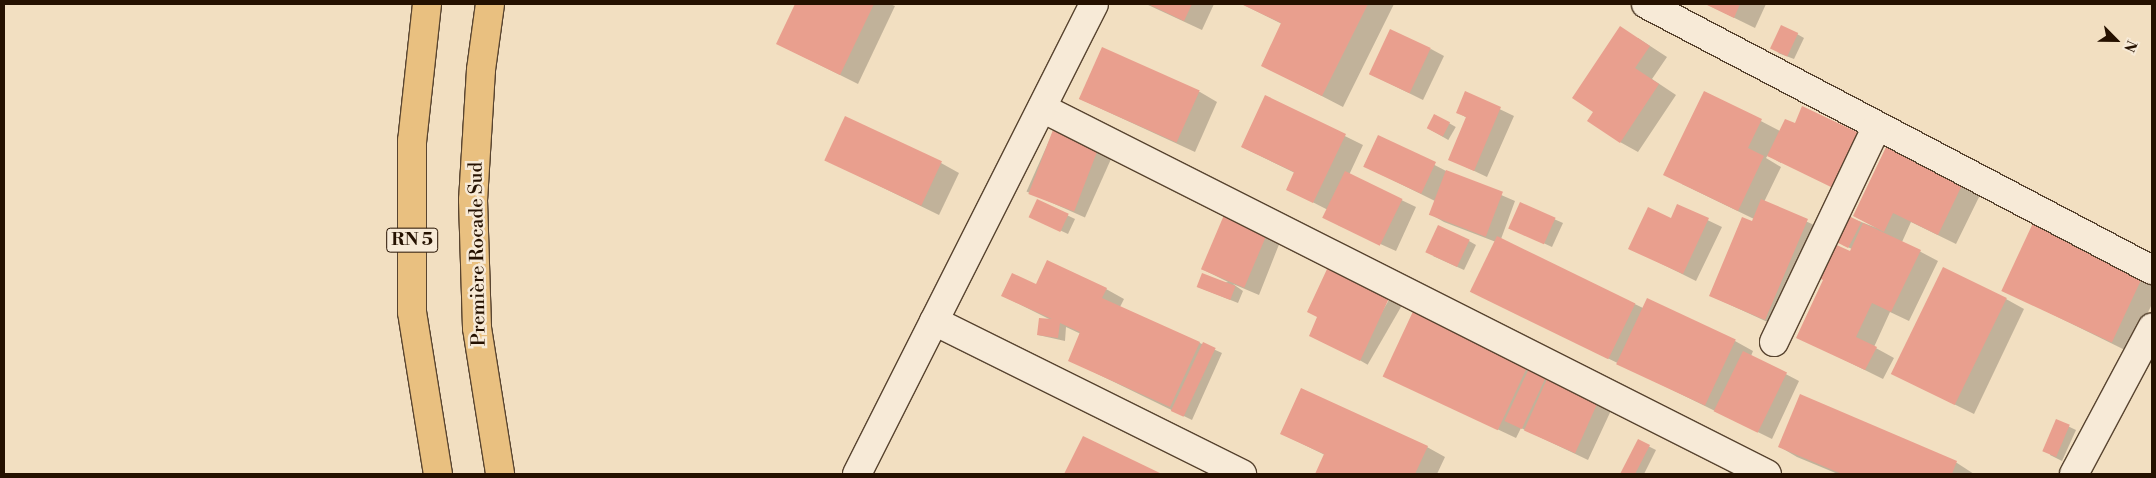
<!DOCTYPE html>
<html>
<head>
<meta charset="utf-8">
<style>
  body { margin:0 }
  #map { position:relative; width:2156px; height:478px; overflow:hidden; background:#f2dfc1; font-family:"Libre Bodoni",serif }
  div>[style] { position:absolute }
  .shadow>* { inset:0; background:#0003; transform-origin:0 0 }
  .building>* { inset:0; background:#e99f8e; transform-origin:0 0 }
  .roads { filter:drop-shadow(1px 0 #584430) drop-shadow(-1px 0 #584430) drop-shadow(0 1px #584430) drop-shadow(0 -1px #584430) }
  .street>* { height:28px; margin:-14px; padding:0 14px; transform-origin:14px; border-radius:14px; background:#f7ead7 }
  .highway>* { height:28px; margin:-14px; padding:0 14px; transform-origin:14px; border-radius:14px; background:#e9c080 }
  span { translate:-50% -50%; white-space:nowrap; text-align:center; line-height:1.15; -webkit-text-stroke:5px #f7ead7; paint-order:stroke }
  .shield-label span { padding:1px 4px; background:#f7ead7; border:1px solid; border-radius:4px; -webkit-text-stroke-width:0 }
  .shield-label { font-size:18px; color:#251100; font-weight:700 }
  .street-label { font-size:19px; color:#251100 }
  .frame { position:absolute; inset:0; border:5px solid #251100; pointer-events:none }
  .north { position:absolute; left:2091px; top:15px; width:50px; height:50px; -webkit-text-stroke:4px #f7ead7; paint-order:stroke; rotate:113deg; font-size:14px; font-weight:700; line-height:20px; text-align:center; color:#251100 }
  .north::after { content:''; display:block; margin:auto; width:18px; height:22px; background:#251100; clip-path:polygon(50% 0,100% 100%,50% 72%,0 100%) }
</style>
</head>
<body>
<div id="map">
  <div class="shadow">
    <i style="clip-path:polygon(797px 4px,890px 4px,895px 6px,858px 84px,778px 44px)"></i>
    <i style="clip-path:polygon(1146px 4px,1214px 4px,1202px 30px)"></i>
    <i style="clip-path:polygon(1242px 4px,1394px 4px,1343px 107px,1262px 65px,1282px 24px)"></i>
    <i style="clip-path:polygon(1706px 4px,1766px 4px,1755px 28px)"></i>
    <i style="clip-path:polygon(1797px 34px,1804px 38px,1794px 59px,1778px 53px)"></i>
    <i style="clip-path:polygon(1638px 38px,1667px 57px,1652px 79px,1676px 95px,1638px 152px,1620px 142px)"></i>
    <i style="clip-path:polygon(1431px 49px,1444px 56px,1423px 100px,1370px 74px)"></i>
    <i style="clip-path:polygon(1200px 92px,1217px 102px,1195px 152px,1080px 99px)"></i>
    <i style="clip-path:polygon(1705px 92px,1780px 131px,1781px 163px,1768px 155px,1766px 158px,1781px 167px,1764px 202px,1825px 230px,1783px 329px,1711px 296px,1754px 219px,1682px 184px)"></i>
    <i style="clip-path:polygon(1466px 93px,1514px 116px,1487px 177px,1449px 159px,1467px 118px,1457px 112px)"></i>
    <i style="clip-path:polygon(1266px 97px,1363px 145px,1349px 175px,1416px 207px,1396px 251px,1338px 225px,1328px 210px,1287px 189px,1295px 173px,1242px 147px)"></i>
    <i style="left:1435px;top:115px;width:24px;height:15px;rotate:30deg"></i>
    <i style="left:1057px;top:123px;width:64px;height:75px;rotate:24deg"></i>
    <i style="clip-path:polygon(1379px 136px,1448px 172px,1515px 201px,1501px 239px,1643px 308px,1735px 341px,1753px 351px,1751px 356px,1799px 381px,1772px 439px,1471px 291px,1496px 242px,1444px 222px,1430px 214px,1435px 201px,1364px 166px)"></i>
    <i style="clip-path:polygon(1887px 146px,1981px 193px,1956px 244px,1911px 222px,1902px 242px,1938px 261px,1909px 321px,1890px 312px,1874px 347px,1894px 358px,1883px 379px,1798px 337px,1852px 249px,1843px 245px,1848px 217px,1877px 228px,1854px 216px)"></i>
    <i style="clip-path:polygon(826px 160px,941px 163px,959px 173px,939px 215px)"></i>
    <i style="clip-path:polygon(1038px 201px,1075px 219px,1068px 234px,1038px 220px)"></i>
    <i style="clip-path:polygon(1520px 204px,1563px 223px,1552px 247px,1517px 231px)"></i>
    <i style="clip-path:polygon(1678px 206px,1722px 227px,1696px 281px,1630px 248px,1672px 219px)"></i>
    <i style="clip-path:polygon(1224px 217px,1280px 242px,1259px 295px,1233px 284px,1243px 291px,1238px 303px,1198px 287px,1228px 282px,1204px 270px)"></i>
    <i style="clip-path:polygon(2034px 224px,2152px 281px,2152px 304px,2129px 352px,2003px 290px)"></i>
    <i style="clip-path:polygon(1469px 241px,1476px 245px,1464px 270px,1433px 256px)"></i>
    <i style="clip-path:polygon(1037px 286px,1106px 289px,1124px 299px,1120px 307px,1222px 353px,1192px 420px,1069px 360px,1081px 334px,1066px 327px,1065px 341px,1038px 335px,1055px 322px,1003px 296px)"></i>
    <i style="left:1390px;top:298px;width:14px;height:69px;rotate:30deg"></i>
    <i style="clip-path:polygon(2006px 299px,2024px 309px,1974px 414px,1893px 374px)"></i>
    <i style="clip-path:polygon(1416px 307px,1614px 404px,1588px 460px,1521px 428px,1516px 438px,1385px 376px)"></i>
    <i style="clip-path:polygon(1801px 396px,1957px 463px,1974px 474px,1838px 474px,1797px 457px,1780px 447px)"></i>
    <i style="clip-path:polygon(2057px 421px,2076px 430px,2062px 461px,2050px 455px)"></i>
    <i style="clip-path:polygon(1282px 434px,1427px 447px,1445px 457px,1437px 474px,1317px 474px,1325px 455px)"></i>
    <i style="clip-path:polygon(1083px 438px,1159px 474px,1066px 474px)"></i>
    <i style="clip-path:polygon(1638px 441px,1656px 450px,1644px 474px,1622px 474px)"></i>
    <i style="clip-path:polygon(1733px 463px,1758px 474px,1728px 474px)"></i>
  </div>
  <div class="building">
    <i style="clip-path:polygon(795px 4px,874px 4px,840px 75px,776px 44px)"></i>
    <i style="clip-path:polygon(1148px 4px,1192px 4px,1184px 21px)"></i>
    <i style="clip-path:polygon(1241px 4px,1368px 4px,1322px 96px,1261px 66px,1281px 23px)"></i>
    <i style="clip-path:polygon(1705px 4px,1740px 4px,1734px 18px)"></i>
    <i style="left:1781px;top:25px;width:19px;height:26px;rotate:25deg"></i>
    <i style="clip-path:polygon(1620px 26px,1650px 46px,1635px 68px,1659px 84px,1620px 143px,1587px 121px,1593px 112px,1572px 98px)"></i>
    <i style="left:1390px;top:29px;width:45px;height:50px;rotate:25deg"></i>
    <i style="left:1102px;top:47px;width:107px;height:57px;rotate:24deg"></i>
    <i style="clip-path:polygon(1465px 91px,1501px 107px,1474px 171px,1448px 160px,1466px 117px,1456px 113px)"></i>
    <i style="clip-path:polygon(1704px 91px,1762px 119px,1748px 148px,1764px 156px,1738px 211px,1663px 175px)"></i>
    <i style="clip-path:polygon(1265px 95px,1346px 134px,1313px 203px,1286px 190px,1294px 172px,1241px 147px)"></i>
    <i style="clip-path:polygon(1802px 106px,1859px 133px,1833px 188px,1767px 156px,1785px 119px,1795px 123px)"></i>
    <i style="left:1434px;top:114px;width:18px;height:16px;rotate:27deg"></i>
    <i style="left:845px;top:116px;width:107px;height:49px;rotate:25deg"></i>
    <i style="left:1056px;top:122px;width:49px;height:77px;rotate:21deg"></i>
    <i style="left:1378px;top:135px;width:64px;height:35px;rotate:25deg"></i>
    <i style="clip-path:polygon(1887px 145px,1964px 181px,1938px 235px,1893px 213px,1884px 232px,1853px 216px)"></i>
    <i style="left:1446px;top:170px;width:61px;height:48px;rotate:21deg"></i>
    <i style="left:1345px;top:171px;width:64px;height:52px;rotate:26deg"></i>
    <i style="left:1037px;top:199px;width:35px;height:20px;rotate:25deg"></i>
    <i style="clip-path:polygon(1761px 199px,1808px 219px,1765px 320px,1709px 296px,1742px 217px,1752px 221px)"></i>
    <i style="left:1520px;top:202px;width:39px;height:29px;rotate:24deg"></i>
    <i style="clip-path:polygon(1677px 204px,1709px 218px,1683px 274px,1628px 249px,1648px 207px,1671px 218px)"></i>
    <i style="left:1224px;top:215px;width:47px;height:59px;rotate:23deg"></i>
    <i style="left:1847px;top:215px;width:16px;height:29px;rotate:27deg"></i>
    <i style="clip-path:polygon(1863px 223px,1921px 250px,1891px 312px,1872px 303px,1856px 337px,1877px 347px,1865px 370px,1796px 338px,1823px 280px,1815px 276px,1830px 242px,1850px 251px)"></i>
    <i style="left:2033px;top:223px;width:122px;height:75px;rotate:25deg"></i>
    <i style="left:1438px;top:225px;width:35px;height:30px;rotate:25deg"></i>
    <i style="left:1497px;top:236px;width:154px;height:62px;rotate:26deg"></i>
    <i style="clip-path:polygon(1047px 260px,1107px 288px,1102px 298px,1200px 342px,1170px 407px,1068px 361px,1080px 332px,1060px 323px,1058px 338px,1037px 335px,1039px 318px,1052px 319px,1001px 296px,1012px 273px,1036px 284px)"></i>
    <i style="clip-path:polygon(1328px 267px,1390px 296px,1360px 361px,1309px 336px,1317px 317px,1307px 312px)"></i>
    <i style="left:1943px;top:267px;width:71px;height:119px;rotate:26deg"></i>
    <i style="left:1202px;top:273px;width:36px;height:15px;rotate:21deg"></i>
    <i style="left:1647px;top:298px;width:98px;height:73px;rotate:25deg"></i>
    <i style="left:1416px;top:305px;width:127px;height:79px;rotate:25deg"></i>
    <i style="left:1203px;top:342px;width:14px;height:76px;rotate:25deg"></i>
    <i style="left:1743px;top:351px;width:49px;height:67px;rotate:26deg"></i>
    <i style="left:1532px;top:362px;width:19px;height:65px;rotate:25deg"></i>
    <i style="left:1550px;top:372px;width:56px;height:64px;rotate:24deg"></i>
    <i style="clip-path:polygon(1301px 388px,1428px 446px,1415px 474px,1315px 474px,1324px 454px,1280px 434px)"></i>
    <i style="clip-path:polygon(1800px 394px,1957px 461px,1952px 474px,1842px 474px,1778px 447px)"></i>
    <i style="left:2056px;top:419px;width:15px;height:35px;rotate:23deg"></i>
    <i style="clip-path:polygon(1083px 436px,1162px 474px,1064px 474px)"></i>
    <i style="clip-path:polygon(1638px 439px,1650px 445px,1635px 474px,1620px 474px)"></i>
  </div>
  <div class="roads">
    <div class="street">
      <i style="left:1646px;top:4px;width:572px;rotate:27.73deg"></i>
      <i style="left:1042px;top:108px;width:812px;rotate:26.79deg"></i>
      <i style="left:934px;top:321px;width:344px;rotate:26.4deg"></i>
      <i style="left:1774px;top:342px;width:239px;rotate:-64.5deg"></i>
      <i style="left:857px;top:474px;width:526px;rotate:-63.24deg"></i>
      <i style="left:2074px;top:474px;width:166px;rotate:-61.9deg"></i>
    </div>
    <div class="highway">
      <i style="left:427px;top:4px;width:138px;rotate:96.2deg"></i>
      <i style="left:412px;top:141px;width:171px;rotate:90deg"></i>
      <i style="left:412px;top:312px;width:164px;rotate:80.9deg"></i>
      <i style="left:490px;top:4px;width:67px;rotate:97.8deg"></i>
      <i style="left:481px;top:70px;width:130px;rotate:93.5deg"></i>
      <i style="left:473px;top:200px;width:128px;rotate:88.2deg"></i>
      <i style="left:477px;top:328px;width:148px;rotate:81deg"></i>
    </div>
  </div>
  <div class="shield-label">
    <span style="left:412px;top:240px">RN 5</span>
  </div>
  <div class="street-label">
    <span style="left:478px;top:254px;rotate:-91deg">Première Rocade Sud</span>
  </div>
  <div class="frame"></div>
  <div class="north">N</div>
</div>
</body>
</html>
